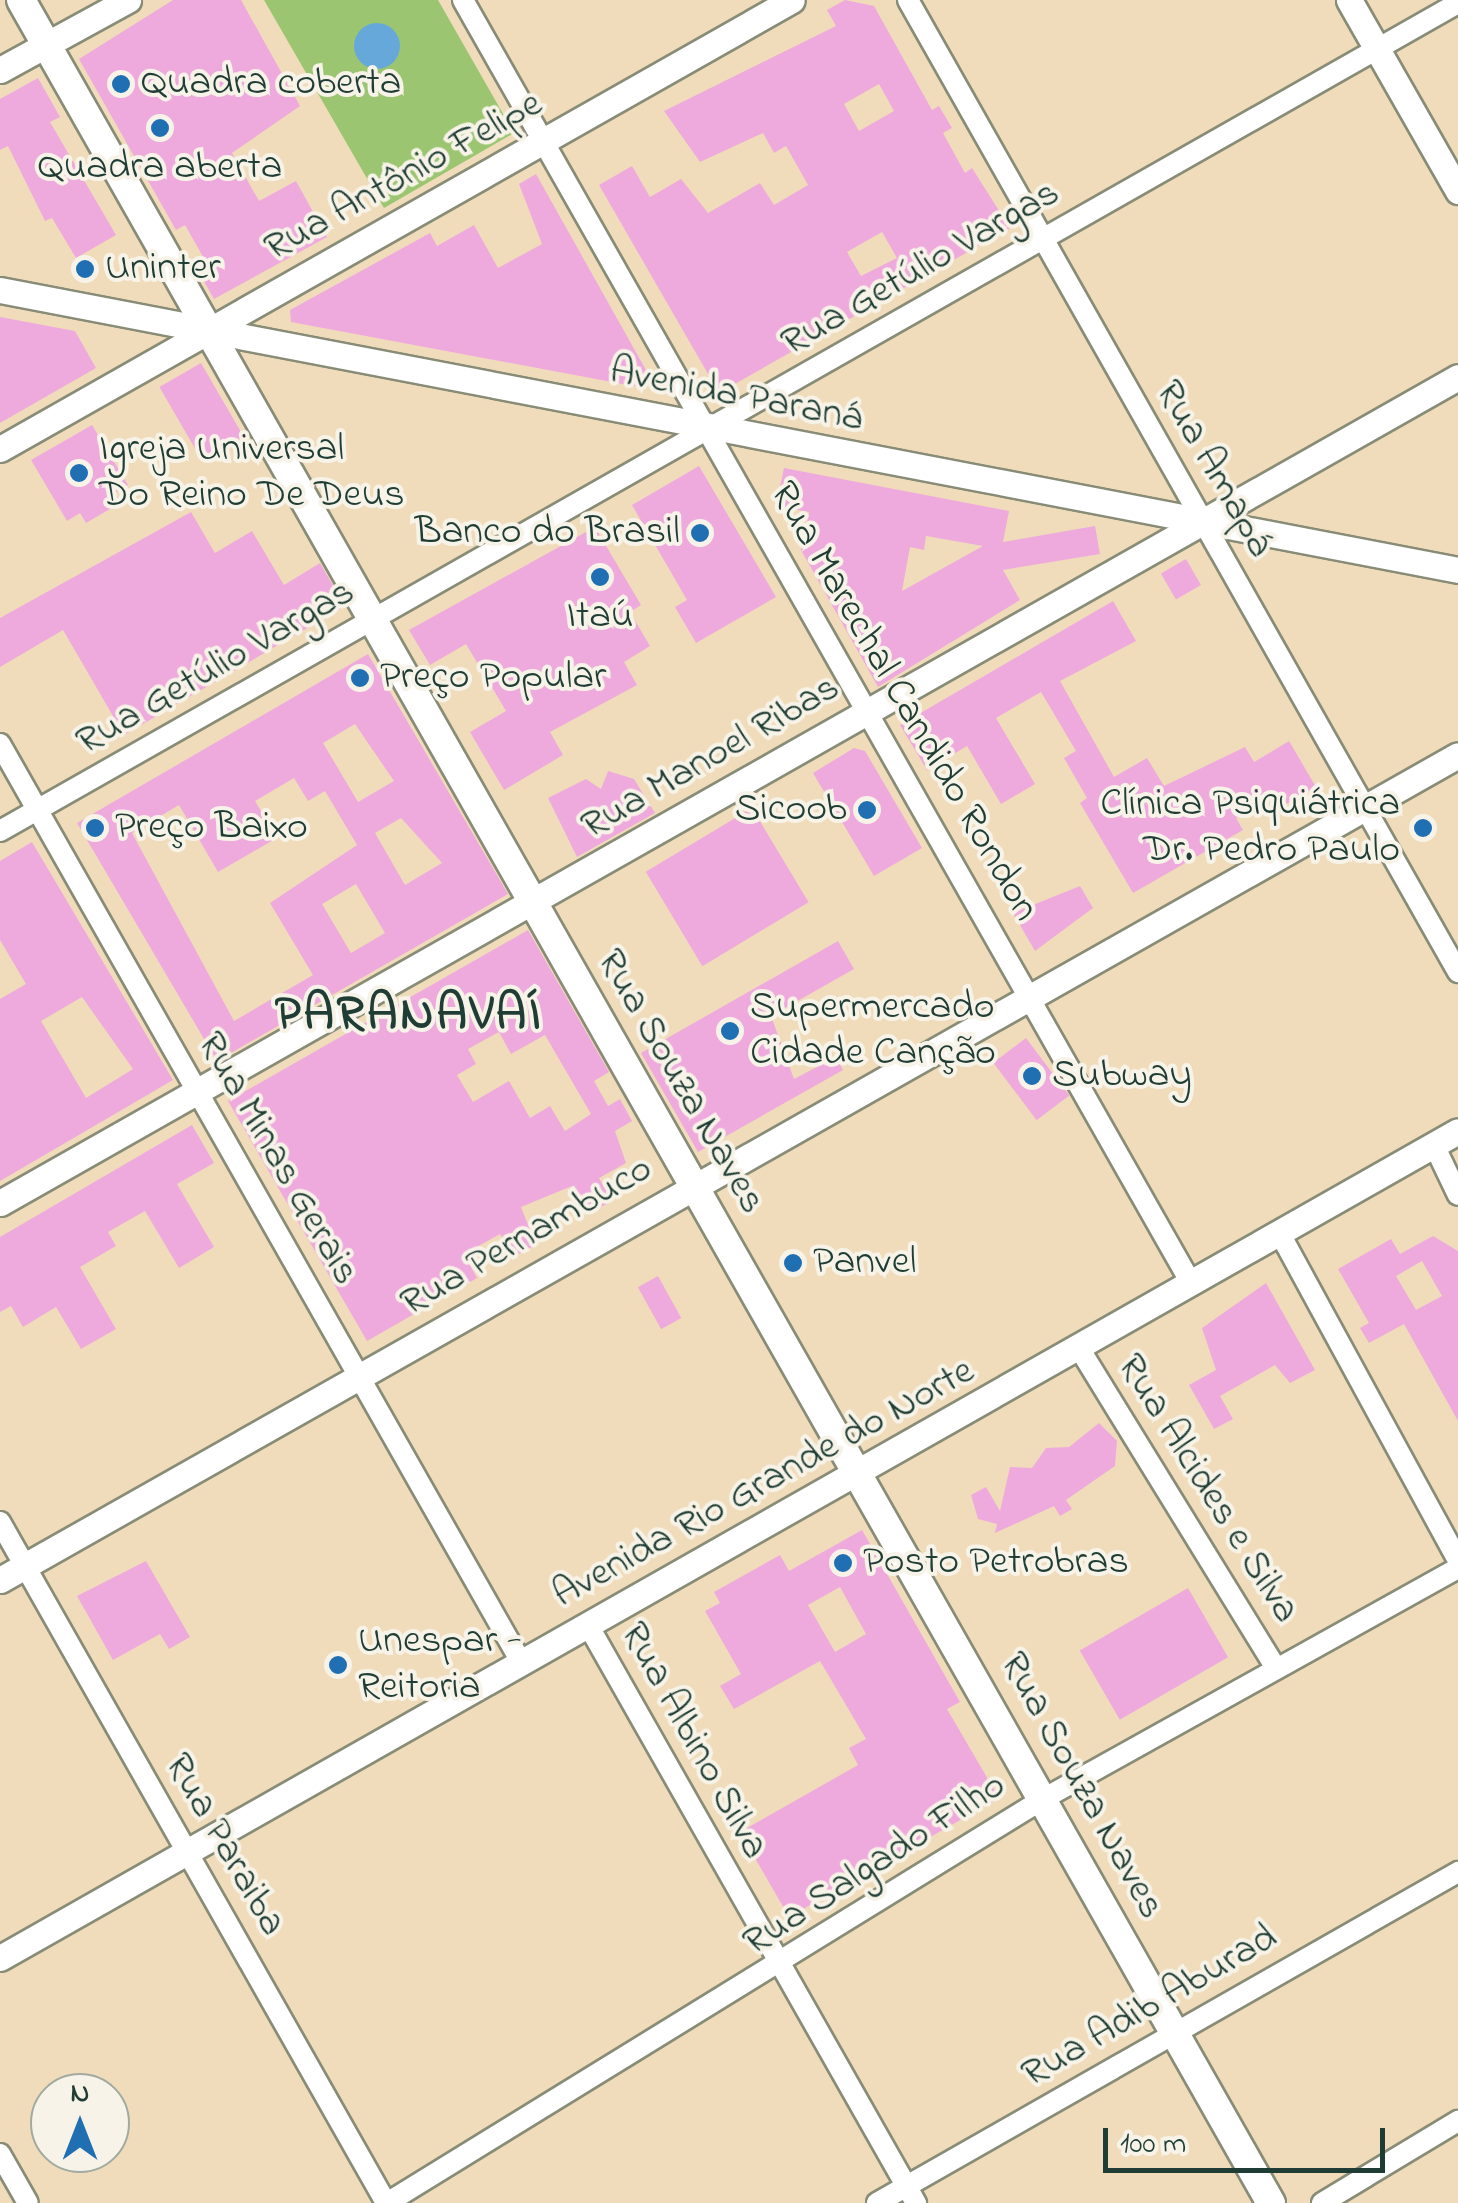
<!DOCTYPE html>
<html>
<head>
<meta charset="utf-8">
<style>
  body { margin:0 }
  #map { position:relative; width:1458px; height:2203px; overflow:hidden; background:#f0dcba; font-family:"Indie Flower",sans-serif }
  div>[style] { position:absolute }
  .green>* { inset:0; background:#9cc572 }
  .water>* { inset:0; background:#67a8db }
  .round { border-radius:50% }
  .building>* { inset:0; background:#efaadd; transform-origin:0 0 }
  .roads { filter:drop-shadow(2px 0 #888c77) drop-shadow(-2px 0 #888c77) drop-shadow(0 2px #888c77) drop-shadow(0 -2px #888c77) }
  .minor>* { height:20px; margin:-10px; padding:0 10px; transform-origin:10px; border-radius:10px; background:#fff }
  .tertiary>* { height:25px; margin:-12.5px; padding:0 12.5px; transform-origin:12.5px; border-radius:12.5px; background:#fff }
  .secondary>* { height:28px; margin:-14px; padding:0 14px; transform-origin:14px; border-radius:14px; background:#fff }
  .dots>* { width:28px; height:28px; translate:-50% -50%; box-sizing:border-box; border:5px solid #f7f3e8; border-radius:50% }
  span { translate:-50% -50%; white-space:nowrap; text-align:center; line-height:1.15; -webkit-text-stroke:8px #f7f3e8; paint-order:stroke }
  .poi-label { font-size:40px; color:#1f3d34 }
  .left { translate:0 -50%; text-align:left }
  .right { translate:-100% -50%; text-align:right }
  .street-label { font-size:40px; color:#1f3d34 }
  .district-label { font-size:50px; color:#1f3d34; font-weight:700; letter-spacing:2.5px }
  .north { position:absolute; left:30px; top:2073px; width:100px; height:100px; box-sizing:border-box; background:#f7f3e8; border:2px solid #a1aaa0; border-radius:50%; rotate:0deg; font-size:28px; font-weight:700; line-height:40px; text-align:center; color:#1f3d34 }
  .north::after { content:''; display:block; margin:auto; width:35px; height:45px; background:#1f6fb2; clip-path:polygon(50% 0,100% 100%,50% 72%,0 100%) }
  .scale { position:absolute; left:1103px; top:2128px; width:282px; height:45px; box-sizing:border-box; border:5px solid #1f3d34; border-top:0; padding-left:12px; font-size:30px; line-height:35px; white-space:nowrap; color:#1f3d34; -webkit-text-stroke:8px #f7f3e8; paint-order:stroke }
</style>
</head>
<body>
<div id="map">
  <div class="green">
    <i style="clip-path:polygon(264px 0,438px 0,514px 133px,384px 208px)"></i>
  </div>
  <div class="water">
    <i class="round" style="left:354px;top:23px;width:46px;height:46px"></i>
  </div>
  <div class="building">
    <i style="clip-path:polygon(173px 0,241px 0,300px 106px,232px 153px,259px 201px,296px 181px,327px 237px,214px 299px,196px 267px,206px 262px,185px 225px,176px 230px,79px 59px)"></i>
    <i style="clip-path:polygon(evenodd,845px 0,874px 6px,932px 110px,939px 106px,952px 128px,943px 133px,965px 173px,972px 168px,1010px 228px,719px 393px,599px 185px,632px 166px,650px 197px,681px 179px,708px 213px,760px 183px,774px 205px,808px 185px,786px 146px,774px 153px,763px 133px,700px 162px,664px 111px,836px 26px,827px 10px,845px 0,879px 84px,894px 111px,859px 131px,844px 104px,879px 84px,845px 0,882px 232px,897px 258px,861px 276px,847px 252px,882px 232px)"></i>
    <i style="clip-path:polygon(38px 78px,60px 117px,50px 122px,116px 235px,76px 258px,52px 218px,45px 221px,8px 146px,0 150px,0 99px)"></i>
    <i style="clip-path:polygon(536px 174px,651px 379px,644px 388px,291px 322px,290px 310px,430px 233px,437px 246px,474px 225px,498px 268px,542px 244px,519px 184px)"></i>
    <i style="clip-path:polygon(0 317px,75px 331px,96px 368px,0 423px)"></i>
    <i style="left:201px;top:363px;width:85px;height:48px;rotate:60deg"></i>
    <i style="clip-path:polygon(92px 425px,128px 485px,115px 493px,120px 503px,86px 523px,80px 513px,67px 521px,31px 460px)"></i>
    <i style="clip-path:polygon(699px 466px,776px 597px,696px 643px,675px 607px,687px 600px,632px 505px)"></i>
    <i style="clip-path:polygon(evenodd,784px 468px,1009px 511px,1003px 542px,1095px 526px,1100px 554px,1003px 570px,1020px 600px,878px 687px,801px 550px,809px 512px,776px 506px,784px 468px,926px 536px,983px 546px,902px 591px,910px 547px,924px 550px,926px 536px)"></i>
    <i style="clip-path:polygon(191px 512px,215px 553px,252px 531px,284px 585px,320px 563px,345px 606px,124px 735px,63px 630px,0 667px,0 618px)"></i>
    <i style="clip-path:polygon(595px 527px,641px 605px,630px 612px,650px 646px,624px 662px,637px 685px,550px 732px,563px 755px,504px 790px,470px 732px,506px 711px,466px 644px,430px 665px,409px 630px)"></i>
    <i style="left:1186px;top:559px;width:30px;height:29px;rotate:60deg"></i>
    <i style="clip-path:polygon(1113px 601px,1136px 641px,1060px 681px,1114px 777px,1147px 758px,1164px 786px,1245px 747px,1254px 762px,1289px 741px,1316px 787px,1281px 807px,1274px 796px,1236px 818px,1243px 830px,1133px 893px,1080px 803px,1087px 798px,1064px 758px,1076px 751px,1041px 692px,996px 718px,1035px 784px,1001px 804px,967px 746px,927px 770px,900px 725px)"></i>
    <i style="clip-path:polygon(evenodd,368px 654px,508px 894px,217px 1061px,77px 823px,368px 654px,355px 724px,394px 781px,358px 802px,323px 743px,355px 724px,368px 654px,294px 778px,308px 801px,325px 791px,357px 845px,270px 903px,313px 975px,234px 1021px,132px 833px,179px 805px,218px 872px,277px 838px,255px 801px,294px 778px,368px 654px,401px 818px,442px 863px,405px 885px,375px 833px,401px 818px,368px 654px,356px 884px,385px 933px,351px 953px,322px 904px,356px 884px)"></i>
    <i style="clip-path:polygon(854px 748px,865px 751px,922px 848px,874px 876px,813px 773px)"></i>
    <i style="clip-path:polygon(608px 771px,634px 779px,655px 813px,577px 857px,548px 798px,586px 779px,601px 789px)"></i>
    <i style="left:752px;top:808px;width:110px;height:124px;rotate:59deg"></i>
    <i style="clip-path:polygon(evenodd,32px 842px,173px 1080px,0 1181px,0 999px,26px 984px,0 940px,0 861px,32px 842px,82px 997px,133px 1069px,86px 1098px,41px 1021px,82px 997px)"></i>
    <i style="clip-path:polygon(1080px 886px,1093px 908px,1035px 951px,1013px 913px)"></i>
    <i style="clip-path:polygon(evenodd,528px 930px,609px 1072px,594px 1081px,608px 1106px,620px 1099px,632px 1121px,615px 1131px,626px 1163px,599px 1178px,612px 1201px,588px 1214px,572px 1186px,521px 1207px,536px 1245px,513px 1257px,500px 1234px,464px 1254px,477px 1278px,367px 1341px,228px 1101px,528px 930px,499px 1032px,511px 1054px,545px 1035px,591px 1114px,565px 1131px,550px 1106px,530px 1118px,509px 1081px,473px 1102px,457px 1075px,476px 1064px,468px 1049px,499px 1032px)"></i>
    <i style="clip-path:polygon(838px 941px,854px 969px,771px 1016px,794px 1079px,836px 1057px,843px 1070px,698px 1152px,641px 1053px)"></i>
    <i style="left:1026px;top:1038px;width:72px;height:41px;rotate:53deg"></i>
    <i style="clip-path:polygon(192px 1125px,214px 1163px,177px 1184px,214px 1247px,179px 1268px,145px 1211px,108px 1232px,116px 1246px,80px 1267px,116px 1329px,81px 1349px,56px 1307px,23px 1327px,11px 1306px,0 1312px,0 1237px)"></i>
    <i style="clip-path:polygon(evenodd,1433px 1236px,1458px 1251px,1458px 1421px,1404px 1324px,1369px 1343px,1360px 1328px,1369px 1323px,1338px 1269px,1391px 1239px,1400px 1254px,1433px 1236px,1422px 1261px,1442px 1296px,1416px 1310px,1396px 1276px,1422px 1261px)"></i>
    <i style="left:658px;top:1276px;width:48px;height:23px;rotate:61deg"></i>
    <i style="clip-path:polygon(1266px 1283px,1315px 1370px,1290px 1383px,1275px 1365px,1220px 1396px,1233px 1419px,1214px 1429px,1189px 1385px,1216px 1370px,1202px 1328px)"></i>
    <i style="clip-path:polygon(1099px 1423px,1117px 1441px,1115px 1466px,1066px 1500px,1072px 1509px,1060px 1516px,1054px 1506px,995px 1533px,997px 1524px,978px 1519px,971px 1495px,986px 1487px,1000px 1511px,1010px 1467px,1032px 1468px,1046px 1448px,1069px 1447px)"></i>
    <i style="clip-path:polygon(evenodd,862px 1530px,960px 1702px,947px 1709px,999px 1798px,789px 1917px,740px 1832px,858px 1765px,849px 1748px,866px 1739px,820px 1661px,734px 1709px,720px 1686px,741px 1674px,705px 1611px,720px 1603px,714px 1592px,780px 1555px,789px 1571px,862px 1530px,840px 1587px,866px 1634px,835px 1652px,808px 1605px,840px 1587px)"></i>
    <i style="clip-path:polygon(146px 1561px,190px 1637px,169px 1649px,160px 1634px,113px 1660px,77px 1596px)"></i>
    <i style="left:1188px;top:1588px;width:80px;height:125px;rotate:60deg"></i>
  </div>
  <div class="roads">
    <div class="minor">
      <i style="left:463px;top:0;width:1475px;rotate:60.43deg"></i>
      <i style="left:908px;top:0;width:1117px;rotate:60.5deg"></i>
      <i style="left:0;top:744px;width:1056px;rotate:60.42deg"></i>
      <i style="left:0;top:831px;width:1677px;rotate:-29.59deg"></i>
      <i style="left:1434px;top:1145px;width:55px;rotate:64.4deg"></i>
      <i style="left:1279px;top:1232px;width:374px;rotate:61.4deg"></i>
      <i style="left:1079px;top:1348px;width:374px;rotate:58.4deg"></i>
      <i style="left:0;top:1522px;width:783px;rotate:60.45deg"></i>
      <i style="left:588px;top:1625px;width:665px;rotate:60.43deg"></i>
      <i style="left:0;top:2154px;width:56px;rotate:60.3deg"></i>
      <i style="left:387px;top:2203px;width:770px;rotate:-31.63deg"></i>
      <i style="left:1043px;top:1799px;width:475px;rotate:-29.1deg"></i>
      <i style="left:877px;top:2203px;width:669px;rotate:-29.67deg"></i>
      <i style="left:1322px;top:2203px;width:159px;rotate:-31.1deg"></i>
    </div>
    <div class="tertiary">
      <i style="left:1349px;top:0;width:220px;rotate:60.3deg"></i>
      <i style="left:0;top:70px;width:146px;rotate:-28.7deg"></i>
      <i style="left:0;top:290px;width:1485px;rotate:10.87deg"></i>
      <i style="left:0;top:449px;width:910px;rotate:-29.55deg"></i>
      <i style="left:0;top:1203px;width:1676px;rotate:-29.53deg"></i>
      <i style="left:0;top:1580px;width:1675px;rotate:-29.5deg"></i>
      <i style="left:0;top:1958px;width:1676px;rotate:-29.56deg"></i>
    </div>
    <div class="secondary">
      <i style="left:21px;top:0;width:2533px;rotate:60.43deg"></i>
    </div>
  </div>
  <div class="dots">
    <i style="left:121px;top:84px;background:#1f6fb2"></i>
    <i style="left:160px;top:128px;background:#1f6fb2"></i>
    <i style="left:85px;top:269px;background:#1f6fb2"></i>
    <i style="left:79px;top:473px;background:#1f6fb2"></i>
    <i style="left:700px;top:533px;background:#1f6fb2"></i>
    <i style="left:600px;top:577px;background:#1f6fb2"></i>
    <i style="left:360px;top:678px;background:#1f6fb2"></i>
    <i style="left:867px;top:810px;background:#1f6fb2"></i>
    <i style="left:95px;top:828px;background:#1f6fb2"></i>
    <i style="left:1423px;top:828px;background:#1f6fb2"></i>
    <i style="left:730px;top:1031px;background:#1f6fb2"></i>
    <i style="left:1032px;top:1076px;background:#1f6fb2"></i>
    <i style="left:793px;top:1263px;background:#1f6fb2"></i>
    <i style="left:843px;top:1563px;background:#1f6fb2"></i>
    <i style="left:338px;top:1665px;background:#1f6fb2"></i>
  </div>
  <div class="poi-label">
    <span class="left" style="left:141px;top:84px">Quadra coberta</span>
    <span style="left:160px;top:168px">Quadra aberta</span>
    <span class="left" style="left:105px;top:269px">Uninter</span>
    <span class="left" style="left:99px;top:473px">Igreja Universal<br>Do Reino De Deus</span>
    <span class="right" style="left:680px;top:533px">Banco do Brasil</span>
    <span style="left:600px;top:617px">Itaú</span>
    <span class="left" style="left:380px;top:678px">Preço Popular</span>
    <span class="right" style="left:1400px;top:828px">Clínica Psiquiátrica<br>Dr. Pedro Paulo</span>
    <span class="right" style="left:847px;top:810px">Sicoob</span>
    <span class="left" style="left:115px;top:828px">Preço Baixo</span>
    <span class="left" style="left:750px;top:1031px">Supermercado<br>Cidade Canção</span>
    <span class="left" style="left:1052px;top:1076px">Subway</span>
    <span class="left" style="left:813px;top:1263px">Panvel</span>
    <span class="left" style="left:863px;top:1563px">Posto Petrobras</span>
    <span class="left" style="left:358px;top:1665px">Unespar -<br>Reitoria</span>
  </div>
  <div class="street-label">
    <span style="left:404px;top:177px;rotate:-29deg">Rua Antônio Felipe</span>
    <span style="left:921px;top:269px;rotate:-30deg">Rua Getúlio Vargas</span>
    <span style="left:736px;top:396px;rotate:11deg">Avenida Paraná</span>
    <span style="left:1213px;top:469px;rotate:60deg">Rua Amapá</span>
    <span style="left:216px;top:668px;rotate:-30deg">Rua Getúlio Vargas</span>
    <span style="left:903px;top:702px;rotate:60deg">Rua Marechal Candido Rondon</span>
    <span style="left:711px;top:758px;rotate:-30deg">Rua Manoel Ribas</span>
    <span style="left:680px;top:1082px;rotate:60deg">Rua Souza Naves</span>
    <span style="left:277px;top:1159px;rotate:60deg">Rua Minas Gerais</span>
    <span style="left:527px;top:1237px;rotate:-30deg">Rua Pernambuco</span>
    <span style="left:764px;top:1484px;rotate:-29deg">Avenida Rio Grande do Norte</span>
    <span style="left:1207px;top:1489px;rotate:58deg">Rua Alcides e Silva</span>
    <span style="left:693px;top:1741px;rotate:61deg">Rua Albino Silva</span>
    <span style="left:1081px;top:1786px;rotate:61deg">Rua Souza Naves</span>
    <span style="left:224px;top:1845px;rotate:60deg">Rua Paraiba</span>
    <span style="left:875px;top:1865px;rotate:-33deg">Rua Salgado Filho</span>
    <span style="left:1150px;top:2007px;rotate:-30deg">Rua Adib Aburad</span>
  </div>
  <div class="district-label">
    <span style="left:409px;top:1016px">PARANAVAÍ</span>
  </div>
  <div class="north">N</div>
  <div class="scale">100 m</div>
</div>
</body>
</html>
